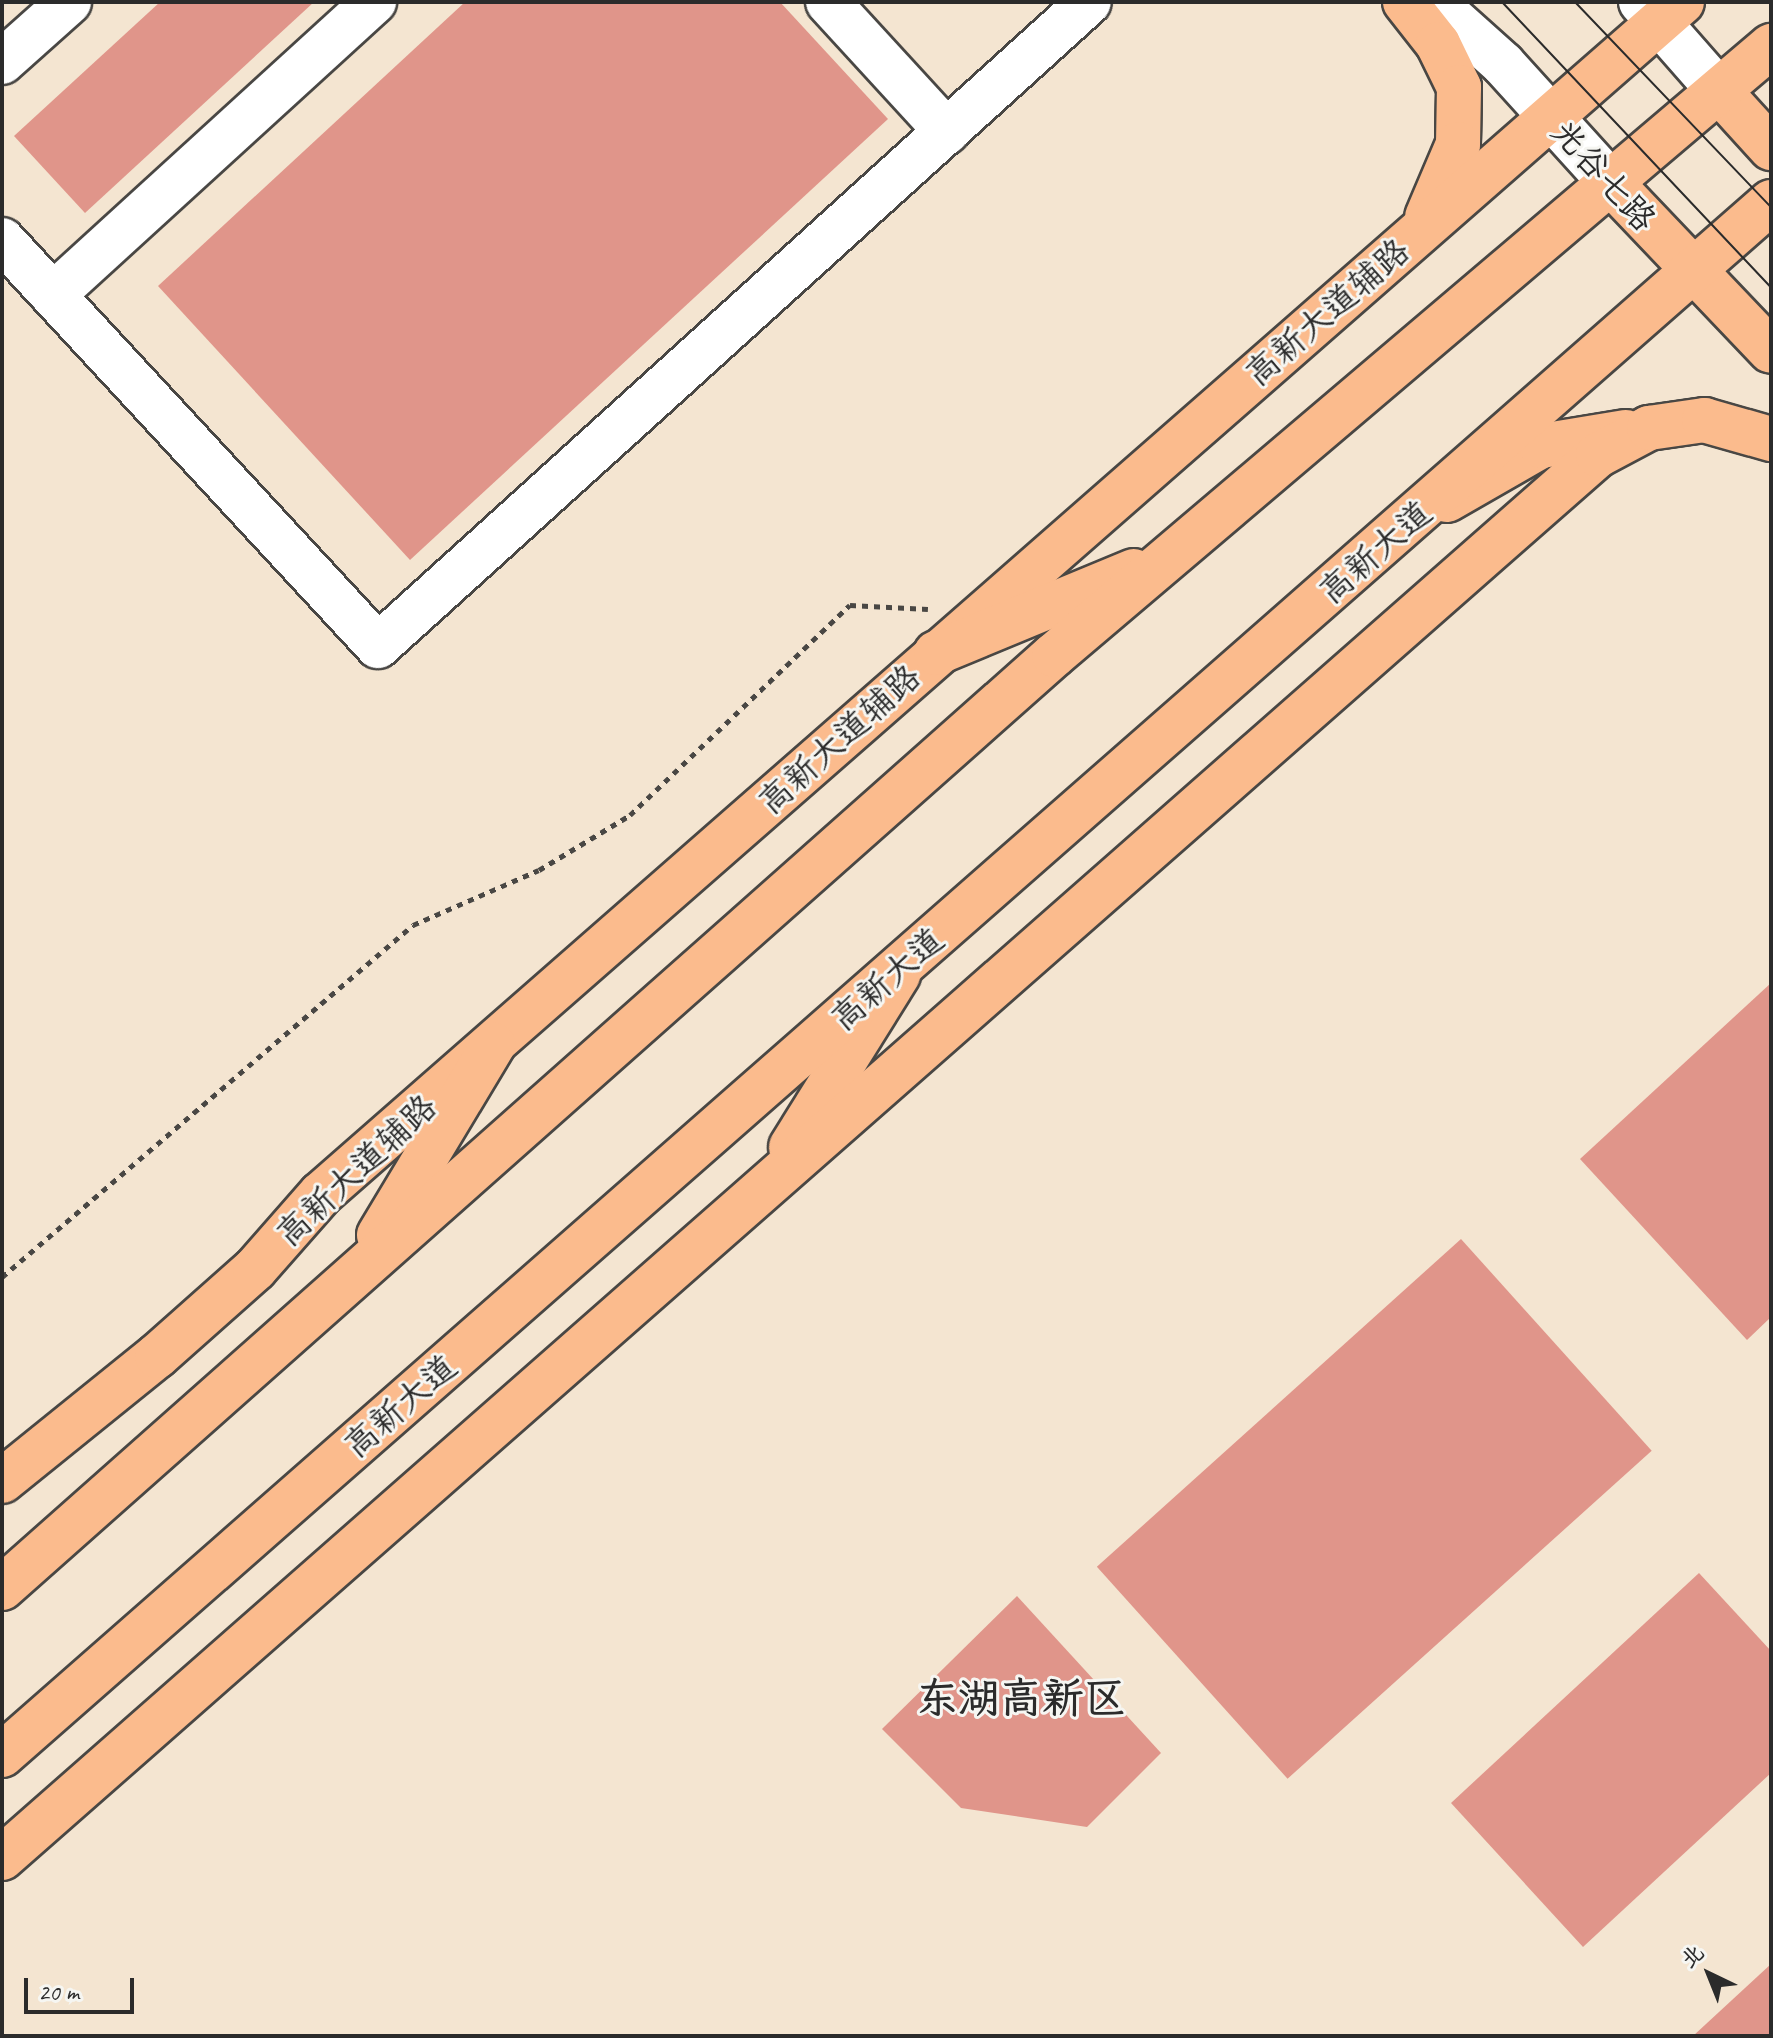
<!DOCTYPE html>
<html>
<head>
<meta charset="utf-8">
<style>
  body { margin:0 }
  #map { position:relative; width:1773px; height:2038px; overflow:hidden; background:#f4e5d1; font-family:Caveat,"LXGW WenKai TC",sans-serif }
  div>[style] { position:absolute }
  .building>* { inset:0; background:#e0958a; transform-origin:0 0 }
  .path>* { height:5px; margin-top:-2.5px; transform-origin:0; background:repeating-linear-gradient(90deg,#494744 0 6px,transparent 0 12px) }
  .roads { filter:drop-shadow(2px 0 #494744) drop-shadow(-2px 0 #494744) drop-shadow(0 2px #494744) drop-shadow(0 -2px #494744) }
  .minor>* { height:44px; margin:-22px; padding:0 22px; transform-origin:22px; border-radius:22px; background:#fff }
  .major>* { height:44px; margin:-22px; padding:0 22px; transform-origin:22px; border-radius:22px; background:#fbbb8d }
  .highway>* { height:44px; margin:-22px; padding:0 22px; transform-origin:22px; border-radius:22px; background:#fbbb8d }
  .tram>* { height:2px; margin:-1px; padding:0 1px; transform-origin:1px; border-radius:1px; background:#2b2b2b }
  span { translate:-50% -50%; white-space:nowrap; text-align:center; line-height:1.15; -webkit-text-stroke:6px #f6f6f2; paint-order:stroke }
  .street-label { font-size:34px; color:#2b2b2b }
  .district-label { font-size:42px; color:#2b2b2b; font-weight:700 }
  .frame { position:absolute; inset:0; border:4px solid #2b2b2b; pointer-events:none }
  .north { position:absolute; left:1669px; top:1934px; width:80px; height:80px; -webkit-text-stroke:6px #f6f6f2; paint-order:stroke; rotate:317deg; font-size:22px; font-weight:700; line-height:32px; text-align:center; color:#2b2b2b }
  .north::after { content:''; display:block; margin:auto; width:28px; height:36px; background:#2b2b2b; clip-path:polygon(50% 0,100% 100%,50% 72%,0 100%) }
  .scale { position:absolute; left:24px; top:1978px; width:110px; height:36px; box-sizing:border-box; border:4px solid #2b2b2b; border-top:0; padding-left:10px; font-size:24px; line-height:28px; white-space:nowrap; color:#2b2b2b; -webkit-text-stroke:6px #f6f6f2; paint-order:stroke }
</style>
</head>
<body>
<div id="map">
  <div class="building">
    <i style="clip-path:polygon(160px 2px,314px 2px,85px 213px,14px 136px)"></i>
    <i style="clip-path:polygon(465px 2px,780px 2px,888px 119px,410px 560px,158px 286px)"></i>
    <i style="clip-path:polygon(1771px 983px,1771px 1317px,1747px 1340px,1580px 1159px)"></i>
    <i style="left:1461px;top:1239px;width:285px;height:490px;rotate:48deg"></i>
    <i style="clip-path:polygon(1699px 1573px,1771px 1651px,1771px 1773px,1583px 1947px,1451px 1803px)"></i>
    <i style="clip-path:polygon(1017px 1596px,1161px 1753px,1087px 1827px,961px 1808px,882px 1729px)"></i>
    <i style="clip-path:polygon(1771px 1964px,1771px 2036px,1693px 2036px)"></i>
  </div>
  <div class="path">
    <i style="left:2px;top:1277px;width:541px;rotate:-40.58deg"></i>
    <i style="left:413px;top:925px;width:137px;rotate:-23.6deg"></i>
    <i style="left:539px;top:870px;width:106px;rotate:-31.1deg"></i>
    <i style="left:630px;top:815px;width:304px;rotate:-43.7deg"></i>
    <i style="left:850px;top:605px;width:78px;rotate:2.9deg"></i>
  </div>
  <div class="roads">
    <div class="minor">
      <i style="left:828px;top:2px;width:176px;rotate:47.5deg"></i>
      <i style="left:1434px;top:2px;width:93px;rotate:41.9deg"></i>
      <i style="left:1503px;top:64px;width:159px;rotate:47.8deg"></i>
      <i style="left:1641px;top:2px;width:120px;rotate:48.7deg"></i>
      <i style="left:2px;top:62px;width:90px;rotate:-41.8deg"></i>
      <i style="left:2px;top:240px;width:553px;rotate:47.2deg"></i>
      <i style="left:378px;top:646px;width:959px;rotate:-42.17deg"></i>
      <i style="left:53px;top:295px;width:435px;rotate:-42.4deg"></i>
    </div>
    <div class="major">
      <i style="left:1405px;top:2px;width:53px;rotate:51.8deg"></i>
      <i style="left:1438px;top:44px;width:48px;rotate:64deg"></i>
      <i style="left:1459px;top:87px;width:57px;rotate:91deg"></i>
      <i style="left:1458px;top:144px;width:79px;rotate:113deg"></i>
      <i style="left:1720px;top:92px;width:76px;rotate:47.7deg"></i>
      <i style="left:1610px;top:182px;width:233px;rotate:46.4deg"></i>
      <i style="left:1447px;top:500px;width:108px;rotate:-29.9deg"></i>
      <i style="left:1541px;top:446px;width:86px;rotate:-9.4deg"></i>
      <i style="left:791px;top:1147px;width:203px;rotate:-58.1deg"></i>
      <i style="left:2px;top:1481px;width:199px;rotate:-38.9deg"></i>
      <i style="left:157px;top:1356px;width:131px;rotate:-41.6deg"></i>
      <i style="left:255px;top:1269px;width:100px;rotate:-48.7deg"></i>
      <i style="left:321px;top:1194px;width:1809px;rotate:-41.21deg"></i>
      <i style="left:2px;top:1858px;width:2125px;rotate:-41.32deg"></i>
      <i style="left:1598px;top:455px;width:58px;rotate:-27.9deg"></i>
      <i style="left:1649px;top:428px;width:56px;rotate:-8.3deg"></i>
      <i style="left:1704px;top:420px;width:70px;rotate:15.8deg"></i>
    </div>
    <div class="highway">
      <i style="left:936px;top:653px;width:214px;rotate:-22.5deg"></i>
      <i style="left:379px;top:1235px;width:222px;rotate:-59deg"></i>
      <i style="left:2px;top:1588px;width:1406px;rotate:-41.57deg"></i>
      <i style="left:1054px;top:655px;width:941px;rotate:-40.34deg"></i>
      <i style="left:2px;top:1755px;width:2354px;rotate:-41.28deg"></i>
    </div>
  </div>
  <div class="tram">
    <i style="left:1502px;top:2px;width:392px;rotate:46.7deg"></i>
    <i style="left:1575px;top:2px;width:284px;rotate:46.3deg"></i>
  </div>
  <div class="street-label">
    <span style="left:1604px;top:175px;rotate:48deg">光谷七路</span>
    <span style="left:1327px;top:312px;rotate:-41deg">高新大道辅路</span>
    <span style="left:1375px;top:552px;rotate:-41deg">高新大道</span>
    <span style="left:839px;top:739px;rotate:-42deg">高新大道辅路</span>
    <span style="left:887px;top:979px;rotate:-41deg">高新大道</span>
    <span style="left:356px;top:1170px;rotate:-43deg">高新大道辅路</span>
    <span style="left:400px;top:1406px;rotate:-41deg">高新大道</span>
  </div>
  <div class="district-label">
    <span style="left:1021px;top:1699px">东湖高新区</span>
  </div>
  <div class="frame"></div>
  <div class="north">北</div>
  <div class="scale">20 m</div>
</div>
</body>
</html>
